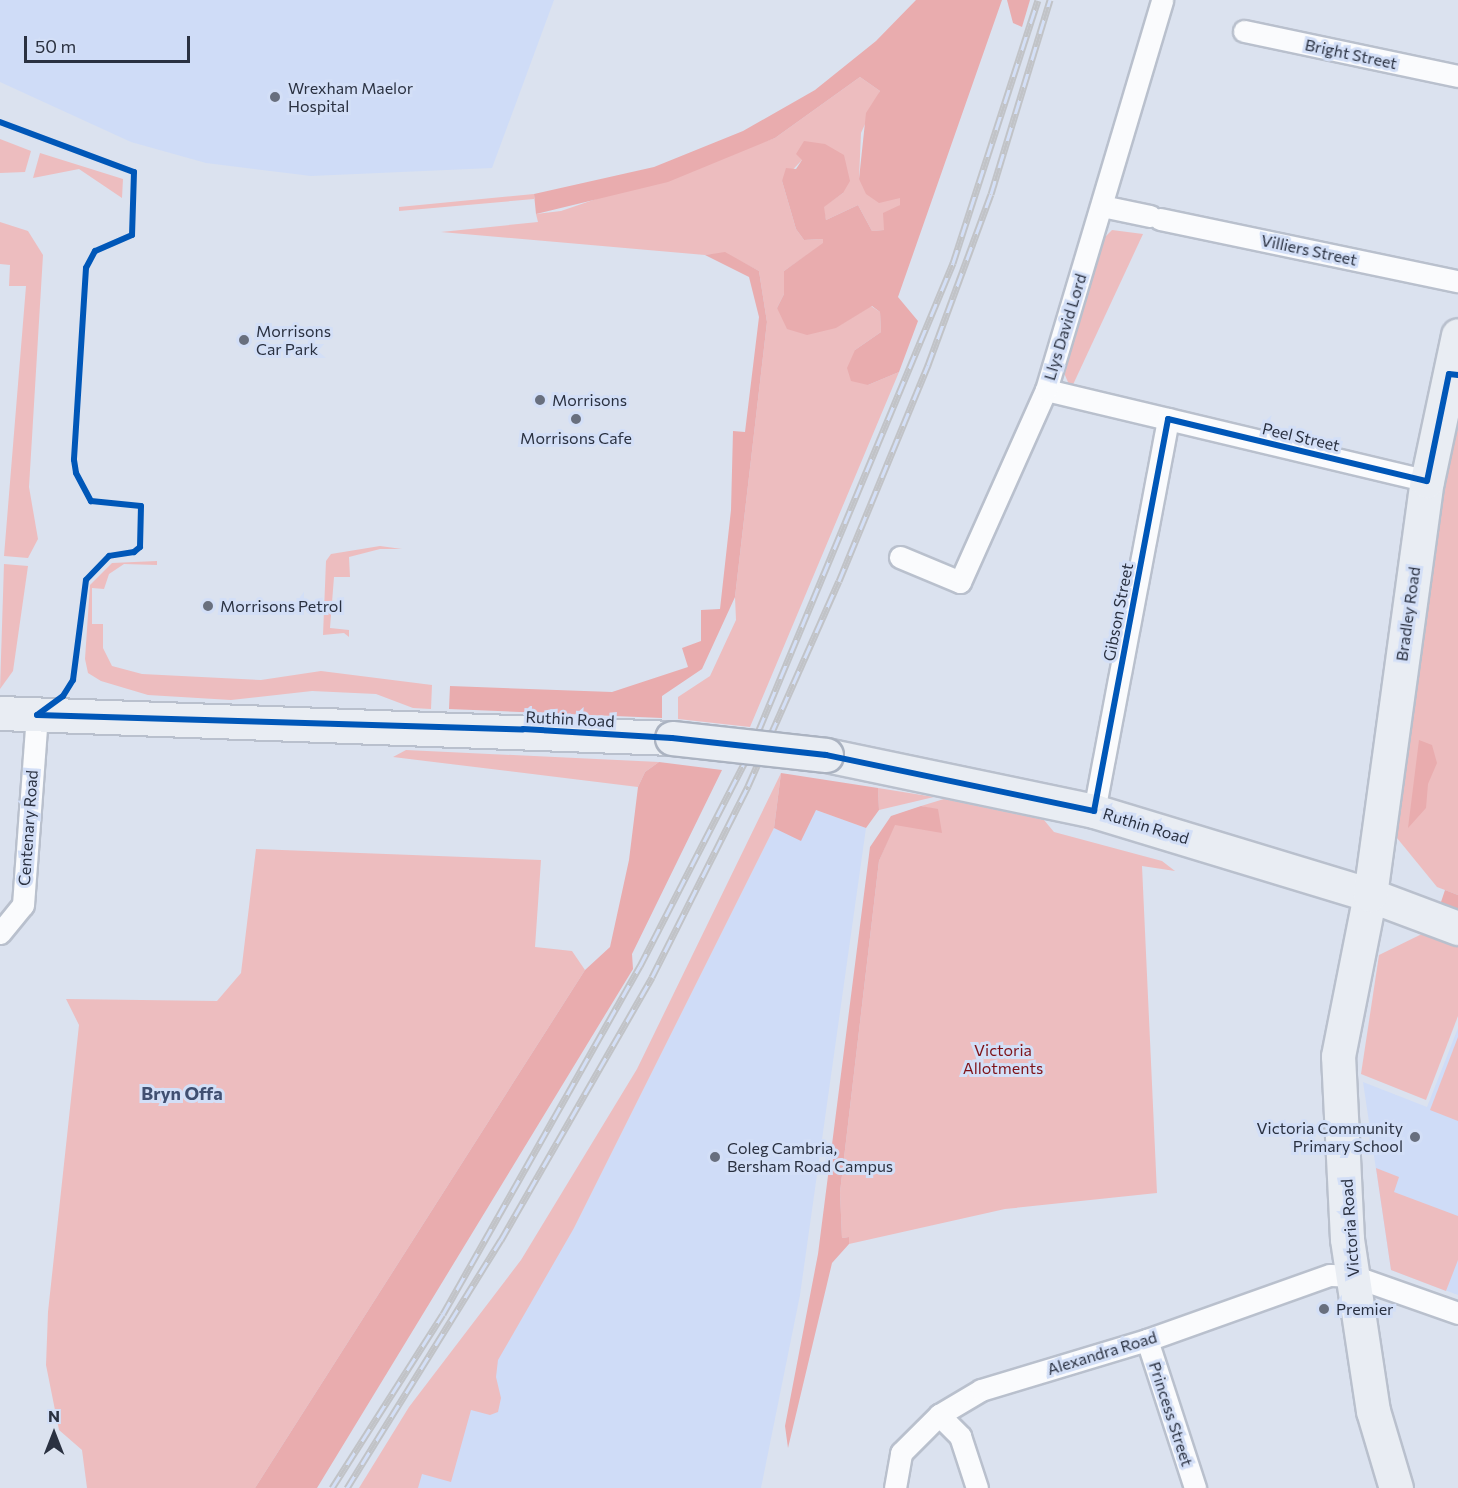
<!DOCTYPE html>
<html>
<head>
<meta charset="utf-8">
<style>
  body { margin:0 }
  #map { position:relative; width:1458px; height:1488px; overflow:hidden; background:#dbe2ef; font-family:Commissioner,sans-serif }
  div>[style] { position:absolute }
  .built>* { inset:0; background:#cfdcf7 }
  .green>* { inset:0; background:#edbdbf }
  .forest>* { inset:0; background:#e9acae }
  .roads { filter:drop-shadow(2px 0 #b9c0cd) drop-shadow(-2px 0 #b9c0cd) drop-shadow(0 2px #b9c0cd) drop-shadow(0 -2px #b9c0cd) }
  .street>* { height:21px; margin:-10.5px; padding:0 10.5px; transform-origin:10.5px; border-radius:10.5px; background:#fafbfd }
  .primary>* { height:33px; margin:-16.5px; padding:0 16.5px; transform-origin:16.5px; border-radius:16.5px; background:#e9edf3 }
  .rail>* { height:7px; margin-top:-3.5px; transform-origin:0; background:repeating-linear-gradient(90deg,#d3dff7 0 14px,#c1c3c7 0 28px); box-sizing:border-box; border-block:2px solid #c1c3c7 }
  .bridges { filter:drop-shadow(2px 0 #abb3c1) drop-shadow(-2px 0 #abb3c1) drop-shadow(0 2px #abb3c1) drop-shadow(0 -2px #abb3c1) }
  .primary-bridge>* { height:33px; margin:-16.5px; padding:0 16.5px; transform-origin:16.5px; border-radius:16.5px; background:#e9edf3 }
  .cycleway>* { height:6px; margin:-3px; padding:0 3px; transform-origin:3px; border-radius:3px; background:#0057b8 }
  .dots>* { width:16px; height:16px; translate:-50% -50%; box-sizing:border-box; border:3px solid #d3dff7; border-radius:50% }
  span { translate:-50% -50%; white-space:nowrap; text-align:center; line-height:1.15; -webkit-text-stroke:6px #d3dff7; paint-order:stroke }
  .street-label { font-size:16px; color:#2a3141 }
  .poi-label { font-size:16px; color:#2a3141 }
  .left { translate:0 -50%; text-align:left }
  .right { translate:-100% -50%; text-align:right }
  .park-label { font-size:16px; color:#7e1319 }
  .neighbourhood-label { font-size:18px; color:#404f71; font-weight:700 }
  .north { position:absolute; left:24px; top:1404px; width:60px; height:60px; -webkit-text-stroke:4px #d3dff7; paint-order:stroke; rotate:0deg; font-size:16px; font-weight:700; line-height:24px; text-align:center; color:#2a3141 }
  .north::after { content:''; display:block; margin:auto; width:21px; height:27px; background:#2a3141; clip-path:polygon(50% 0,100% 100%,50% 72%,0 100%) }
  .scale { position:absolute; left:24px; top:36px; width:166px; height:27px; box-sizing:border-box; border:3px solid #2a3141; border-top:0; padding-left:8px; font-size:18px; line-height:21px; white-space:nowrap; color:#2a3141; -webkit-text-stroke:4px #d3dff7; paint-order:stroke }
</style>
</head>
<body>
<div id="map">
  <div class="built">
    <i style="clip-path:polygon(0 0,554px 0,492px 168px,311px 176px,206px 163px,131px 142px,0 82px)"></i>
    <i style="clip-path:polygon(788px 800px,866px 828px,800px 1295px,761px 1488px,394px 1488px,574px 1228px)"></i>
    <i style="clip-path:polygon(1458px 1028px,1458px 1295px,1391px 1270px,1363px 1082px,1427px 1107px)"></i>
  </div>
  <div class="green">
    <i style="clip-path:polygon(860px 77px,880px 91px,861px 133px,859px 179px,900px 198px,900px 205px,885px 230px,872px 231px,858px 205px,826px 220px,823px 207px,843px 193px,802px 160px,782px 181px,796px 229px,804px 240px,823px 239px,823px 244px,784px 271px,784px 294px,777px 308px,835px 328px,871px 306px,880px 312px,881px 332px,855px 350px,868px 385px,899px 372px,750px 727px,678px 719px,678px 697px,710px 676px,736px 620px,735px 597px,767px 322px,759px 271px,725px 253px,705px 255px,441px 232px,538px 222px,536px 214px,561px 211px,775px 138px)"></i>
    <i style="clip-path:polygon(0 139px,31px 151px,25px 172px,0 173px)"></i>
    <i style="clip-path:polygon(40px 153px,123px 179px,122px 198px,79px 169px,33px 178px)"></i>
    <i style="clip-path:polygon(534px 194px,534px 199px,399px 211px,399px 207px)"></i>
    <i style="clip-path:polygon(0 222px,28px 231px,43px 255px,29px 487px,38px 539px,28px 558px,4px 556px,26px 286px,9px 286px,10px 265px,0 264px)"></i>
    <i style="clip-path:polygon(1112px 230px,1143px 234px,1071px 389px,1064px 373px,1103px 239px)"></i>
    <i style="clip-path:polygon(1458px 429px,1458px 895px,1437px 887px,1397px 838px,1440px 482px)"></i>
    <i style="clip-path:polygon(380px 546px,402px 549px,380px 549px,349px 557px,350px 577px,334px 577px,330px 628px,349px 630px,349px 637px,344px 633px,323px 635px,326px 561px,331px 554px)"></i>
    <i style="clip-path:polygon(157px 561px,157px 565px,124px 564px,109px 574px,104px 589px,92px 588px,92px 624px,103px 624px,103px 648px,112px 666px,142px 674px,261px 680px,321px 671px,432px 685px,431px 709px,413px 708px,376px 694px,312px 691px,231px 700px,148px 695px,101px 681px,88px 673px,85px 659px,90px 585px,112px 563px)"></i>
    <i style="clip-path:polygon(4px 564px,28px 566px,13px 671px,0 689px)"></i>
    <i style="clip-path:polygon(406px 750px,659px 762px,645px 772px,638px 787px,393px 757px)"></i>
    <i style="clip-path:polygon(781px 773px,774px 828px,574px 1228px,498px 1360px,496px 1377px,501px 1398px,498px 1412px,490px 1415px,471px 1410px,451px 1482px,422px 1474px,418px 1488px,359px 1488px,409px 1407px,521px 1260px,637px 1069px)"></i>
    <i style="clip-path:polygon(878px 788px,934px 797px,879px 810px)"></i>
    <i style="clip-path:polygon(944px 799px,1044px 820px,1054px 832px,1162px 861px,1175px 871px,1142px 866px,1157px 1193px,1005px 1209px,849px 1244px,849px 1237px,842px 1238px,840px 1192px,879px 861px,894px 825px,938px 810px,921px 806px)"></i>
    <i style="clip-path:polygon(256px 849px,541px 860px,535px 947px,572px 951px,585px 970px,255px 1488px,87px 1488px,82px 1450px,59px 1430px,46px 1365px,48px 1312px,79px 1025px,66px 999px,217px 1001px,241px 973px)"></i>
    <i style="clip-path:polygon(1428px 931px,1458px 942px,1458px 1016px,1426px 1100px,1361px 1074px,1379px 955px)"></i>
    <i style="clip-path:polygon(1458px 1037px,1458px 1121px,1430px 1110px)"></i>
    <i style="clip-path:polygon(1376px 1168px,1399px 1177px,1394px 1192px,1458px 1216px,1458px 1260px,1446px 1291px,1391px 1270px)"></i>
  </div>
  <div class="forest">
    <i style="clip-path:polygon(916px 0,1002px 0,898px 297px,918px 321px,899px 372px,868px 385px,851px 381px,847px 368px,855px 350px,881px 332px,880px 312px,872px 306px,836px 328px,807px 335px,787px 329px,777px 308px,784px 294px,784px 271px,823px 243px,823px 239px,804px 240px,796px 229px,782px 181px,786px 168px,796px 169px,802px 160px,796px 154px,804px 141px,825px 144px,844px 155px,850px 181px,843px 193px,824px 207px,826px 220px,858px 205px,872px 231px,884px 230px,883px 213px,900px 205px,900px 198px,879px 203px,866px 194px,859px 179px,866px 113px,880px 91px,860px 77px,775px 138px,668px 182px,536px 214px,534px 194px,654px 167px,743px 131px,815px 90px,876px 41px)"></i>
    <i style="clip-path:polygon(1007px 0,1030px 0,1022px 27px,1013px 23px)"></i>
    <i style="clip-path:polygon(725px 252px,759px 271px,767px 322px,735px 597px,702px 669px,662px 696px,662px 718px,449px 709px,450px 686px,612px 692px,688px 667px,682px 648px,701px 641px,701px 610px,720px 609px,731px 510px,733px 431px,745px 432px,759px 317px,749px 277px,705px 255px)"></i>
    <i style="clip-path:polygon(1419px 740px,1432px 745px,1437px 763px,1428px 784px,1426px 808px,1408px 828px)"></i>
    <i style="clip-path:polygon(659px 762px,722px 770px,632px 954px,633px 969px,317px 1488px,255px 1488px,585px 970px,610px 947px,629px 860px,638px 787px,645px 772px)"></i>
    <i style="clip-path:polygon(781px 773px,878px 788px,879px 810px,866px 828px,816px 810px,801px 841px,774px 828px)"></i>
    <i style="clip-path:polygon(921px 806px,938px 809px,942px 833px,895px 825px,879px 861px,840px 1192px,842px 1238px,849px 1237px,849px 1244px,832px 1263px,788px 1448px,785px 1426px,818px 1254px,870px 847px,891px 816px)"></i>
    <i style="clip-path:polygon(1445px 890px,1458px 895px,1458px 911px,1440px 905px)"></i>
  </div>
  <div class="roads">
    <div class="street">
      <i style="left:1244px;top:31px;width:219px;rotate:11.9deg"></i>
      <i style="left:1102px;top:206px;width:49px;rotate:11.8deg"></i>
      <i style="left:1160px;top:219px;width:304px;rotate:11.8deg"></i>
      <i style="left:1046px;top:390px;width:392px;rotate:13.4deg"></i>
      <i style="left:900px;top:557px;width:65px;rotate:22.6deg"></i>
      <i style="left:960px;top:582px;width:210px;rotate:-65.9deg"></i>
      <i style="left:1046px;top:390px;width:407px;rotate:-73.4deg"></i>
      <i style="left:1094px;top:811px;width:399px;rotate:-79.3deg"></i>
      <i style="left:0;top:933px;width:36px;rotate:-51deg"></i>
      <i style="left:23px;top:905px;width:191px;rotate:-85.8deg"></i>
      <i style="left:1147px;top:1340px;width:156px;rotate:72deg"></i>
      <i style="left:939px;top:1415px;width:30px;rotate:45deg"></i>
      <i style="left:960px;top:1436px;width:55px;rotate:71.9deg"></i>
      <i style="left:895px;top:1488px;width:36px;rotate:-80deg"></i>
      <i style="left:901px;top:1453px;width:54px;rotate:-45deg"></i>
      <i style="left:939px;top:1415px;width:49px;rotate:-30.8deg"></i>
      <i style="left:981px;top:1390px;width:173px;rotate:-16.8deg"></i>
      <i style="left:1147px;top:1340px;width:194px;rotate:-19.6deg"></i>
      <i style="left:1330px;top:1275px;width:23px;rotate:2deg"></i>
      <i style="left:1353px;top:1276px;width:111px;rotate:19.4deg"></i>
    </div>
    <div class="primary">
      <i style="left:0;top:713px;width:672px;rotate:2.13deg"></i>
      <i style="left:826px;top:755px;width:274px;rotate:11.8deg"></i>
      <i style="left:1094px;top:811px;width:288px;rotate:16.9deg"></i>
      <i style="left:1370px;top:895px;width:94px;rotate:20.6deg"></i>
      <i style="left:1396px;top:1488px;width:80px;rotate:-106.6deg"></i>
      <i style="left:1373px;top:1411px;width:174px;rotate:-98.6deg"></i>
      <i style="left:1347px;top:1239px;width:183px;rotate:-92.8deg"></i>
      <i style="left:1338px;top:1056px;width:164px;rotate:-78.8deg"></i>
      <i style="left:1370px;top:895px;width:418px;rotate:-82.2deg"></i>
      <i style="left:1427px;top:481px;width:149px;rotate:-78deg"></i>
    </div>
  </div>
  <div class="rail">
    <i style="left:332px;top:1488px;width:206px;rotate:-57.5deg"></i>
    <i style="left:443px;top:1314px;width:400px;rotate:-60.5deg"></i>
    <i style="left:640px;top:966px;width:236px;rotate:-62.8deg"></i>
    <i style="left:748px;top:756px;width:534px;rotate:-67.42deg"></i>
    <i style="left:953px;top:263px;width:276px;rotate:-72.1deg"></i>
    <i style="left:347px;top:1488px;width:292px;rotate:-58.2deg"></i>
    <i style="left:501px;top:1240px;width:303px;rotate:-60.1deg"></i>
    <i style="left:652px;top:977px;width:214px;rotate:-63.3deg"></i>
    <i style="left:748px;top:786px;width:224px;rotate:-66.1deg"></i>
    <i style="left:839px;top:581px;width:234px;rotate:-67.6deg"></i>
    <i style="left:928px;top:365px;width:182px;rotate:-69.8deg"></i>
    <i style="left:991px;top:194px;width:203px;rotate:-73.1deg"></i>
  </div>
  <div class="bridges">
    <div class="primary-bridge">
      <i style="left:672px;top:738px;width:155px;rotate:6.3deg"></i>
    </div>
  </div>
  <div class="cycleway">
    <i style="left:0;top:122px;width:143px;rotate:20.5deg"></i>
    <i style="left:134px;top:172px;width:63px;rotate:91.8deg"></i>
    <i style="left:132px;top:235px;width:40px;rotate:156.6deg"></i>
    <i style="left:95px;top:251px;width:19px;rotate:118deg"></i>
    <i style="left:86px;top:268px;width:192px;rotate:93.6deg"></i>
    <i style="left:74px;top:460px;width:13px;rotate:81deg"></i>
    <i style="left:76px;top:473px;width:32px;rotate:62deg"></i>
    <i style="left:91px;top:501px;width:50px;rotate:5.7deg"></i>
    <i style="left:141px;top:506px;width:41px;rotate:91.4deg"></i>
    <i style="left:140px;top:547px;width:8px;rotate:140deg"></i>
    <i style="left:134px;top:552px;width:25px;rotate:171deg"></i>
    <i style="left:109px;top:556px;width:33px;rotate:134deg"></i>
    <i style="left:86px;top:580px;width:101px;rotate:97.4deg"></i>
    <i style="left:73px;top:680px;width:19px;rotate:122deg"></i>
    <i style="left:63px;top:696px;width:32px;rotate:144deg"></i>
    <i style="left:37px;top:715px;width:486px;rotate:1.7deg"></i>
    <i style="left:523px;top:729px;width:149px;rotate:3.5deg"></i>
    <i style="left:672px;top:738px;width:155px;rotate:6.3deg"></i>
    <i style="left:826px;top:755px;width:274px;rotate:11.8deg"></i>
    <i style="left:1094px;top:811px;width:399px;rotate:-79.3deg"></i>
    <i style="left:1168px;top:419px;width:266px;rotate:13.5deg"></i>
    <i style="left:1427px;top:481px;width:109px;rotate:-78.4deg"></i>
    <i style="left:1449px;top:374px;width:9px;rotate:6deg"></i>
  </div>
  <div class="dots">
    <i style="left:275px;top:97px;background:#686f7e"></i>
    <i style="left:244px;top:340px;background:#686f7e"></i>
    <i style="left:540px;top:400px;background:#686f7e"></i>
    <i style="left:576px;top:419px;background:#686f7e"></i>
    <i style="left:208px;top:606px;background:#686f7e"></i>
    <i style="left:1415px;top:1137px;background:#686f7e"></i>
    <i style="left:715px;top:1157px;background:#686f7e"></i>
    <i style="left:1324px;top:1309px;background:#686f7e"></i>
  </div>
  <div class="street-label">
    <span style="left:1351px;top:54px;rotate:12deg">Bright Street</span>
    <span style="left:1309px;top:250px;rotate:12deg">Villiers Street</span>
    <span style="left:1065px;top:327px;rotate:-73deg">Llys David Lord</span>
    <span style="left:1301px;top:437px;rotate:13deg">Peel Street</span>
    <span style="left:1118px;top:612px;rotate:-79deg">Gibson Street</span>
    <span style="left:1408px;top:614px;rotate:-82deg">Bradley Road</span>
    <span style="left:570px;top:719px;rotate:3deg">Ruthin Road</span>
    <span style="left:1146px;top:826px;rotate:17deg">Ruthin Road</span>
    <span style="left:28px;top:828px;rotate:-86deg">Centenary Road</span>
    <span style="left:1350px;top:1228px;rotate:-94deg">Victoria Road</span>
    <span style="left:1102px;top:1353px;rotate:-17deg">Alexandra Road</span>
    <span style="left:1171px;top:1414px;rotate:72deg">Princess Street</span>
  </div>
  <div class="poi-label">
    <span class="left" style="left:288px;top:97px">Wrexham Maelor<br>Hospital</span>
    <span class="left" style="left:256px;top:340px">Morrisons<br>Car Park</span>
    <span class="left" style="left:552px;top:400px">Morrisons</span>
    <span style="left:576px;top:438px">Morrisons Cafe</span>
    <span class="left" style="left:220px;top:606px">Morrisons Petrol</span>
    <span class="right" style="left:1403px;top:1137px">Victoria Community<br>Primary School</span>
    <span class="left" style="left:727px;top:1157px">Coleg Cambria,<br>Bersham Road Campus</span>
    <span class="left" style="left:1336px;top:1309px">Premier</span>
  </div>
  <div class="park-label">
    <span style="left:1003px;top:1059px">Victoria<br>Allotments</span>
  </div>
  <div class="neighbourhood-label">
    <span style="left:182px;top:1093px">Bryn Offa</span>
  </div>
  <div class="north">N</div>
  <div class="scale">50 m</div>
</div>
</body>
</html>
